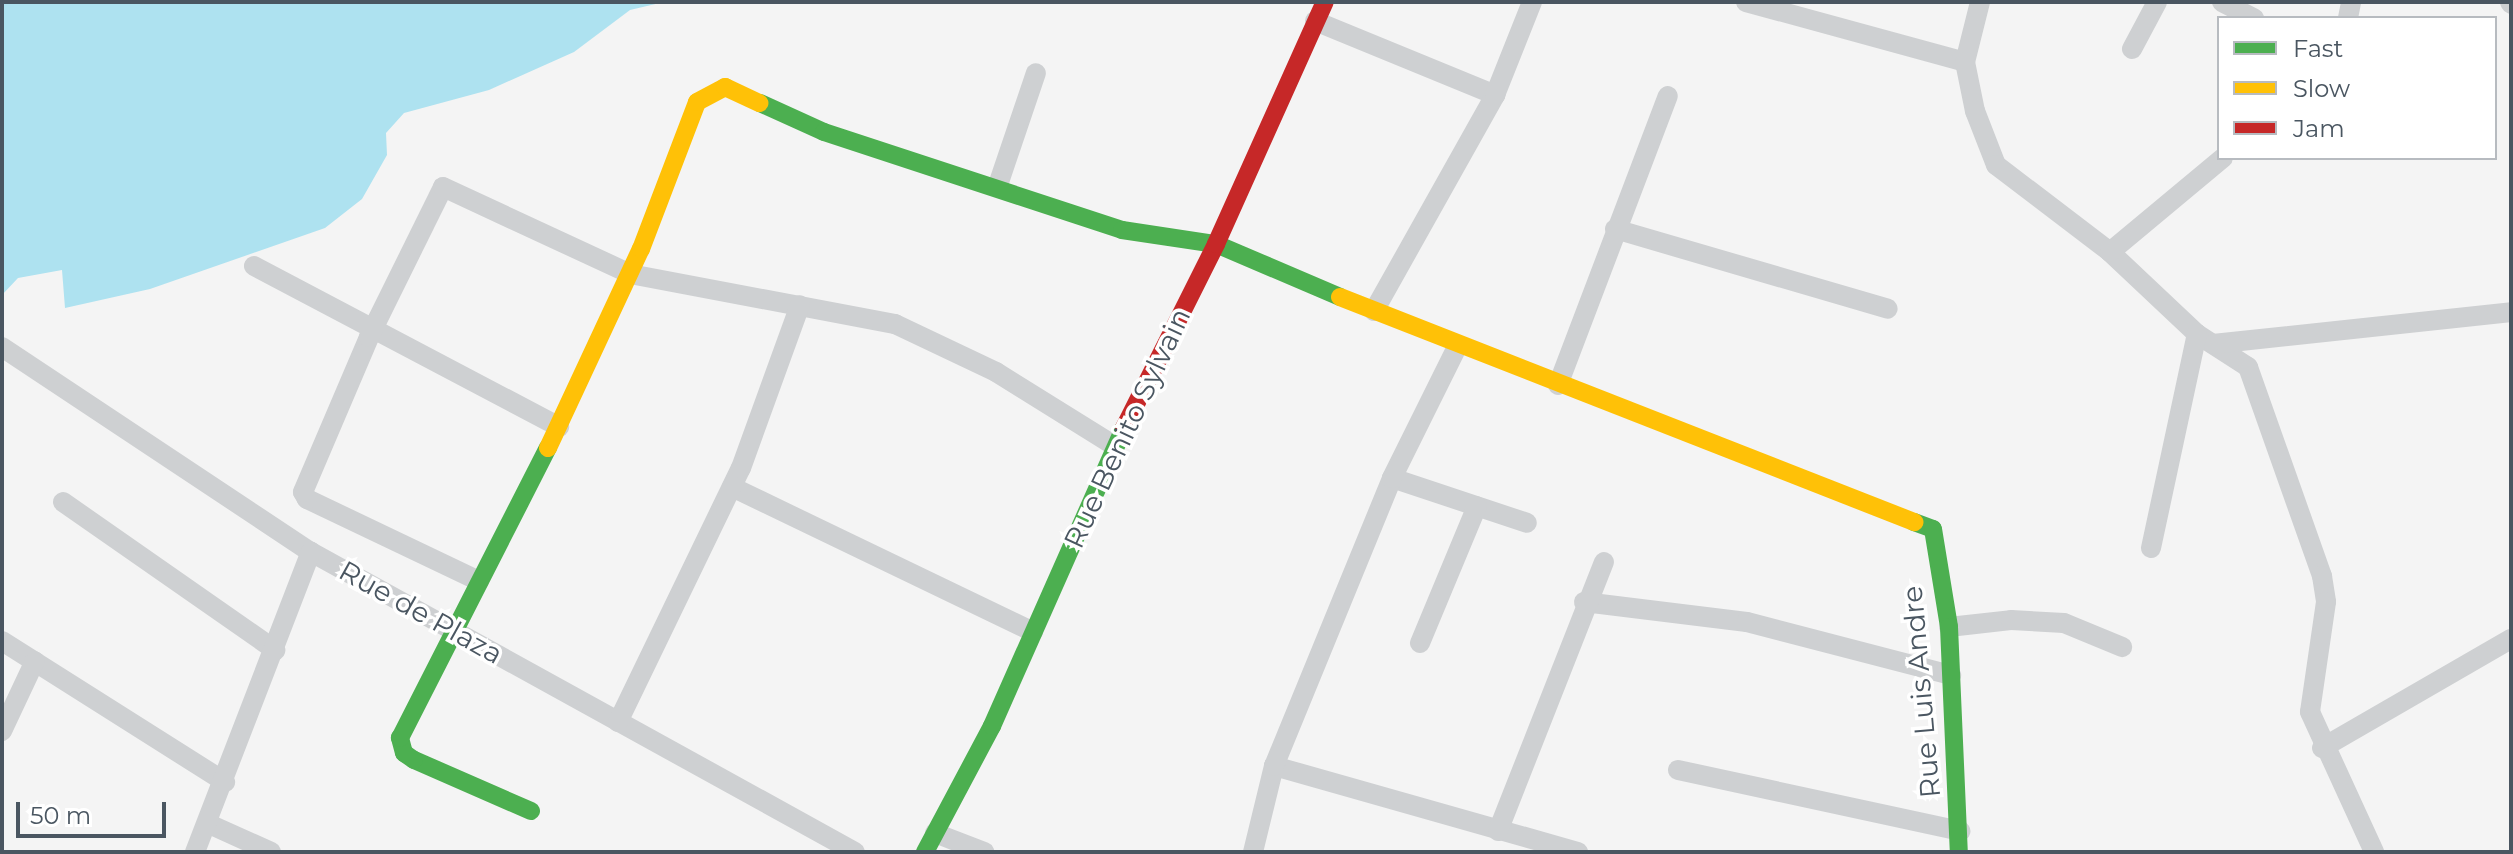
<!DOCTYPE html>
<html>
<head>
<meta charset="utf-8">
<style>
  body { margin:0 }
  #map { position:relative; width:2513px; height:854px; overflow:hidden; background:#f4f4f4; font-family:Montserrat,sans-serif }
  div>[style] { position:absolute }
  .water>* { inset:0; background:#aee2f0 }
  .street>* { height:20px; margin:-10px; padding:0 10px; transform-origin:10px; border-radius:10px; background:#ced0d2 }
  .fast>* { height:18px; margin:-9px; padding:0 9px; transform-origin:9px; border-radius:9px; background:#4caf50 }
  .slow>* { height:18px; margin:-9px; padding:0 9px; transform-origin:9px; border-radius:9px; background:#ffc107 }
  .jam>* { height:18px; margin:-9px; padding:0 9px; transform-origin:9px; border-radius:9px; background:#c62828 }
  span { translate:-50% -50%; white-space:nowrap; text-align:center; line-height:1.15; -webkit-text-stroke:7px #fff; paint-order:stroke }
  .street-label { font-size:28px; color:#4a5661 }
  .frame { position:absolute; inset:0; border:4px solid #4a5661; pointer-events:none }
  .legend { position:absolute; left:2217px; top:16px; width:280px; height:144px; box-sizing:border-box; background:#fff; border:2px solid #b7bbc0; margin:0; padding:10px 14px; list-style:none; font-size:24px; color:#4a5661 }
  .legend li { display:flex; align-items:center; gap:16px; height:40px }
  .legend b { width:40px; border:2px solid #b7bbc0 }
  .scale { position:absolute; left:16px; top:802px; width:150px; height:36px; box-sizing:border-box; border:4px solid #4a5661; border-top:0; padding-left:10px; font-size:24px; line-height:28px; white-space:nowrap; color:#4a5661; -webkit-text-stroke:6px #fff; paint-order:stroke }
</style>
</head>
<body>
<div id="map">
  <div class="water">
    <i style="clip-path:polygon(2px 2px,664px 2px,630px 10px,574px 52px,489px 90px,404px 113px,386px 133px,387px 155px,362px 199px,325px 228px,150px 289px,65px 308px,62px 270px,18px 278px,2px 295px)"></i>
  </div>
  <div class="street">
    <i style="left:1746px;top:2px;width:227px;rotate:15.3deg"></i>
    <i style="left:1980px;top:2px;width:62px;rotate:104deg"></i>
    <i style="left:1965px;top:62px;width:50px;rotate:78.5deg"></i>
    <i style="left:1975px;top:111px;width:58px;rotate:68.7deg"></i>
    <i style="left:1996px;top:165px;width:143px;rotate:37.3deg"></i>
    <i style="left:2110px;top:252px;width:120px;rotate:43.3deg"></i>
    <i style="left:2197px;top:334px;width:61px;rotate:32.9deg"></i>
    <i style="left:2248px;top:367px;width:222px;rotate:70.5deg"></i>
    <i style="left:2322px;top:576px;width:26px;rotate:81deg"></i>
    <i style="left:2326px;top:602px;width:111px;rotate:98.3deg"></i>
    <i style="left:2310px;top:712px;width:154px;rotate:65.4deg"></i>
    <i style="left:2222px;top:2px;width:36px;rotate:27deg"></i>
    <i style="left:2510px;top:2px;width:2px;rotate:63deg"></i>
    <i style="left:2348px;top:18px;width:16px;rotate:-79deg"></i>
    <i style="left:1315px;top:21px;width:195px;rotate:22.3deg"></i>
    <i style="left:2132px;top:49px;width:53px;rotate:-62deg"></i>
    <i style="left:998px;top:185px;width:118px;rotate:-71.3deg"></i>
    <i style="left:1615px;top:229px;width:284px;rotate:16.3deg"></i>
    <i style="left:2110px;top:252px;width:147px;rotate:-39.8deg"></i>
    <i style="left:254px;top:266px;width:345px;rotate:27.8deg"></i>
    <i style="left:1374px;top:311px;width:248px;rotate:-60.7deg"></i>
    <i style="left:1495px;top:95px;width:100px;rotate:-68.3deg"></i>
    <i style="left:2213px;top:344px;width:300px;rotate:-6.1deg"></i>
    <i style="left:2px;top:347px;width:371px;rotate:33.6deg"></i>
    <i style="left:311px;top:552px;width:621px;rotate:28.88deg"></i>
    <i style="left:1558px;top:385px;width:309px;rotate:-69.2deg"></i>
    <i style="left:1392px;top:478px;width:142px;rotate:18.4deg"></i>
    <i style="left:732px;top:487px;width:334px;rotate:25.7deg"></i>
    <i style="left:63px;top:502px;width:259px;rotate:34.9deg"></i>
    <i style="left:2151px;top:548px;width:219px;rotate:-77.9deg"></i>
    <i style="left:479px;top:581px;width:191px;rotate:-154.5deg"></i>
    <i style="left:307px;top:499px;width:8px;rotate:-120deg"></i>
    <i style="left:303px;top:492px;width:168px;rotate:-66.9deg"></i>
    <i style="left:369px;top:337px;width:167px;rotate:-63.7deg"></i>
    <i style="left:443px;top:187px;width:206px;rotate:24.9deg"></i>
    <i style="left:630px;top:274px;width:270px;rotate:10.7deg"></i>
    <i style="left:895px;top:324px;width:112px;rotate:25.4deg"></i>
    <i style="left:996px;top:372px;width:140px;rotate:31.9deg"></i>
    <i style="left:1584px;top:602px;width:164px;rotate:7deg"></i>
    <i style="left:1747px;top:622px;width:211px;rotate:14.6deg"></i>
    <i style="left:1949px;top:627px;width:62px;rotate:-6.4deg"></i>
    <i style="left:2011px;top:620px;width:53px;rotate:3.2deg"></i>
    <i style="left:2064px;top:623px;width:63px;rotate:22.5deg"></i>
    <i style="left:2px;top:641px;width:264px;rotate:32.3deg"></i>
    <i style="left:1420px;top:643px;width:148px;rotate:-67.4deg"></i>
    <i style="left:618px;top:722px;width:282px;rotate:-64.2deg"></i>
    <i style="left:741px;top:468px;width:173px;rotate:-70.1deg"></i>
    <i style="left:2px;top:731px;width:77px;rotate:-64.8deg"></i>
    <i style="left:2322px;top:748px;width:218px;rotate:-30deg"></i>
    <i style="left:1274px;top:766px;width:316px;rotate:15.8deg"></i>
    <i style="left:1678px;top:770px;width:289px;rotate:12.2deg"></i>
    <i style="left:209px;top:824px;width:68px;rotate:24.3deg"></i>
    <i style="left:1498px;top:831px;width:289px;rotate:-68.5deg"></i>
    <i style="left:935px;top:833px;width:53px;rotate:21.2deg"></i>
    <i style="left:195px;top:852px;width:322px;rotate:-68.9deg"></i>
    <i style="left:1253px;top:852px;width:89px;rotate:-76.3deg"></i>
    <i style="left:1274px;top:766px;width:311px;rotate:-67.7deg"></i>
    <i style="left:1392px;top:478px;width:146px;rotate:-63.6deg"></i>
  </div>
  <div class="fast">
    <i style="left:760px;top:103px;width:70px;rotate:24.4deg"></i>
    <i style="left:824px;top:132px;width:314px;rotate:18.2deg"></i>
    <i style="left:1122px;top:230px;width:95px;rotate:8.5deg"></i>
    <i style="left:1216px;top:244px;width:135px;rotate:23.1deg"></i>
    <i style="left:1914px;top:522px;width:20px;rotate:20deg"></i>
    <i style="left:1933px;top:529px;width:99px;rotate:80.7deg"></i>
    <i style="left:1949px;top:627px;width:225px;rotate:87.5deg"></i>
    <i style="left:531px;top:811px;width:128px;rotate:-156.4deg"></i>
    <i style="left:414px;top:760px;width:12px;rotate:-145deg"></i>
    <i style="left:404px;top:753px;width:16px;rotate:-105deg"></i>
    <i style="left:400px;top:738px;width:326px;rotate:-63deg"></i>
    <i style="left:925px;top:852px;width:143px;rotate:-62deg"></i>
    <i style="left:992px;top:726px;width:326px;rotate:-66.1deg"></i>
  </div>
  <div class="slow">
    <i style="left:1340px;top:297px;width:617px;rotate:21.4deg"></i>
    <i style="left:548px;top:448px;width:220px;rotate:-65deg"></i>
    <i style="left:641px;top:249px;width:157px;rotate:-69.1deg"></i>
    <i style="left:697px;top:102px;width:32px;rotate:-28deg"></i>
    <i style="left:725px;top:87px;width:38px;rotate:25deg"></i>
  </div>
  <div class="jam">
    <i style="left:1124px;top:428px;width:206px;rotate:-63.4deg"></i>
    <i style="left:1216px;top:244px;width:265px;rotate:-65.8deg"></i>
  </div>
  <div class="street-label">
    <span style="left:1127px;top:428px;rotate:-65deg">Rue Benito Sylvain</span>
    <span style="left:421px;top:612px;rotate:29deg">Rue de Plaza</span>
    <span style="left:1921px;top:692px;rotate:-95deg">Rue Luis Andre</span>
  </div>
  <div class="frame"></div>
  <ul class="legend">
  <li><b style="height:10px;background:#4caf50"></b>Fast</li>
  <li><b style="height:10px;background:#ffc107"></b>Slow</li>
  <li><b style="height:10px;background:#c62828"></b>Jam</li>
  </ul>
  <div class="scale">50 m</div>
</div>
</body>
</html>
